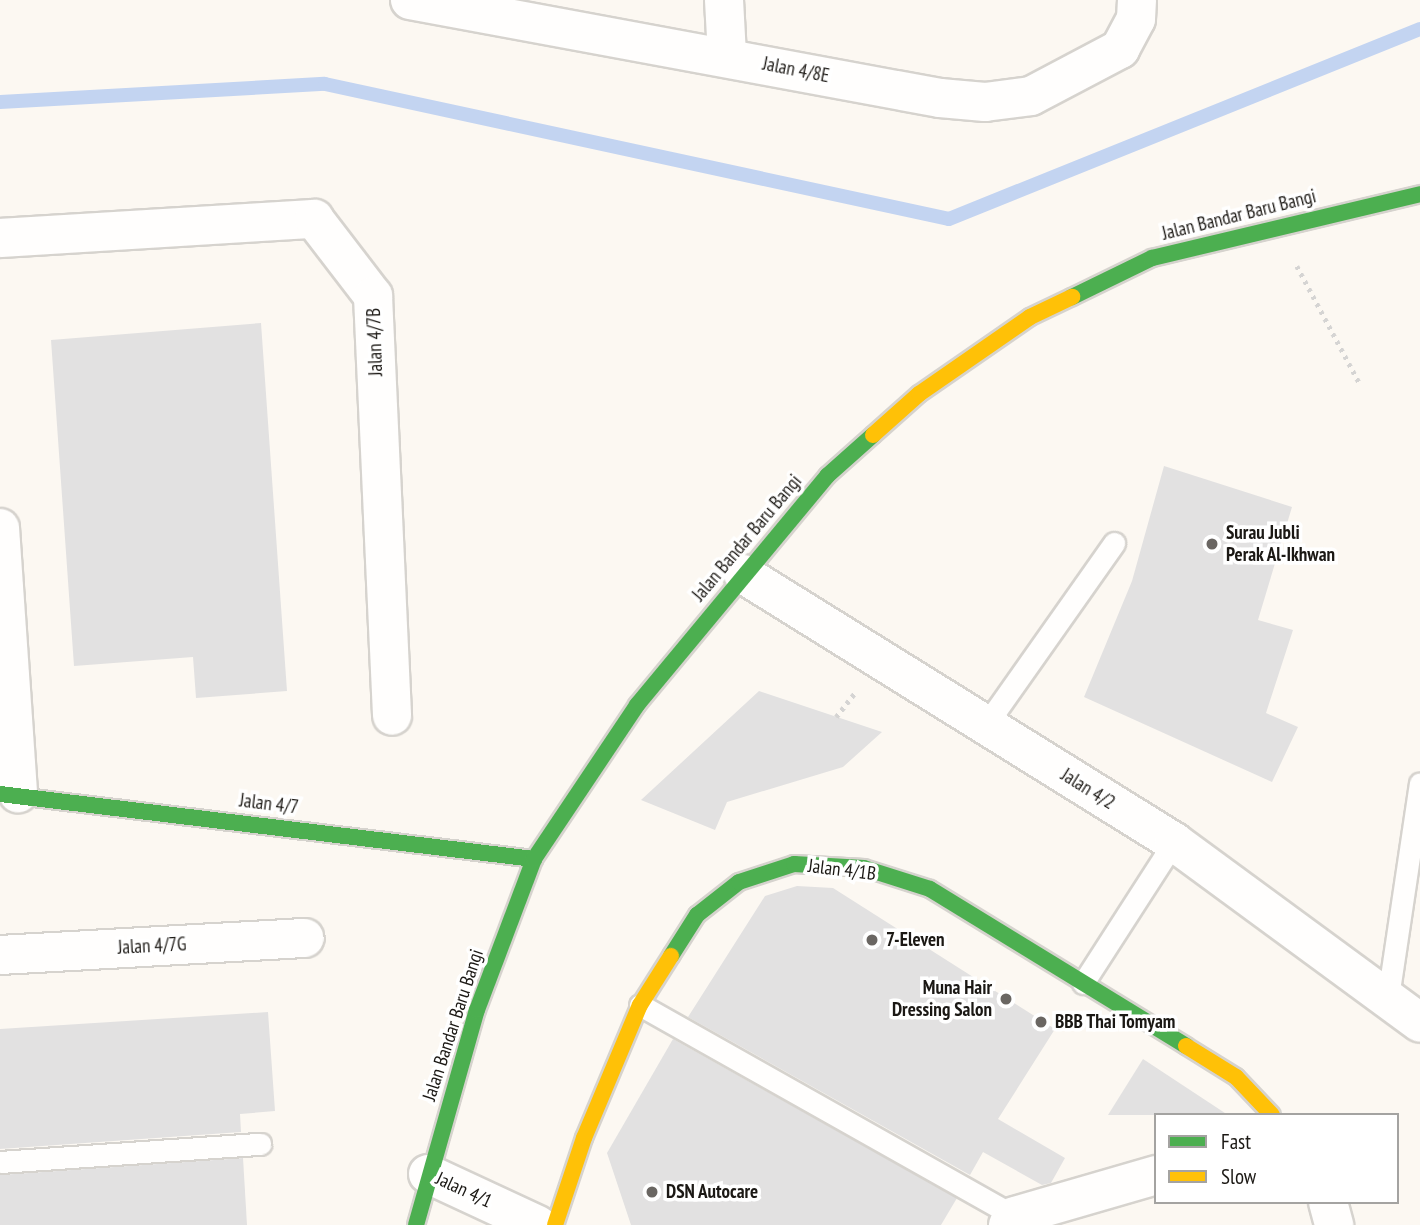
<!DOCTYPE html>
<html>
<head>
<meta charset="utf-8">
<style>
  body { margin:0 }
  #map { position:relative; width:1420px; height:1225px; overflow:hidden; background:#fcf8f2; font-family:"PT Sans Narrow",sans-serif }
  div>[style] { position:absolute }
  .stream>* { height:14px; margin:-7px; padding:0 7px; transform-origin:7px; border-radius:7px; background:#c3d4f1 }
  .building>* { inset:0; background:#e2e1e1 }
  .path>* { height:4.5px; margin-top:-2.25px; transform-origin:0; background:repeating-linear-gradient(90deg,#d5d4d3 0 3.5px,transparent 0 8.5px) }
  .roads { filter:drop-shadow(2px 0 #d6d3ce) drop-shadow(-2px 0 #d6d3ce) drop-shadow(0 2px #d6d3ce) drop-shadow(0 -2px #d6d3ce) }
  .lane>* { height:21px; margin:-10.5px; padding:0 10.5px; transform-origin:10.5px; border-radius:10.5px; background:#fffefd }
  .street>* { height:38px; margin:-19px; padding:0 19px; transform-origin:19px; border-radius:19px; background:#fffefd }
  .fast>* { height:16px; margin:-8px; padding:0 8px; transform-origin:8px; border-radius:8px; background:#4caf50 }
  .slow>* { height:16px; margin:-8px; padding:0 8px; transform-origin:8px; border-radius:8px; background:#ffc107 }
  .dots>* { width:19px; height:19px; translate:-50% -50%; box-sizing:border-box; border:4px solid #fff; border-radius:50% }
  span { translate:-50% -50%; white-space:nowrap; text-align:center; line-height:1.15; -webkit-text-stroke:7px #fff; paint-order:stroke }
  .street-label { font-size:19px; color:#1b1814 }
  .poi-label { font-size:19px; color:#1b1814; font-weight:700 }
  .left { translate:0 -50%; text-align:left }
  .right { translate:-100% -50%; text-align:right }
  .legend { position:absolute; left:1154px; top:1113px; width:245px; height:91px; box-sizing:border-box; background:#fff; border:2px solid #a4a3a1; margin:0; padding:9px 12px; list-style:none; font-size:21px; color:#1b1814 }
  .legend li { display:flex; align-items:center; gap:14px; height:35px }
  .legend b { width:35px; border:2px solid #a4a3a1 }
</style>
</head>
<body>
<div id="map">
  <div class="stream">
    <i style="left:0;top:102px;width:325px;rotate:-3.2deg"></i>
    <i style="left:325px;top:84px;width:638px;rotate:12.21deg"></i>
    <i style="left:949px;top:219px;width:508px;rotate:-21.97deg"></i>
  </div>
  <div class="building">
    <i style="clip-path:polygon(261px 323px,287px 691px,196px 698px,193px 657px,74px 666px,51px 340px)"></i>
    <i style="clip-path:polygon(1164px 466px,1292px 507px,1258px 620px,1293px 630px,1266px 713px,1298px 727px,1272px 782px,1084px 697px,1132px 581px)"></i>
    <i style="clip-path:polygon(759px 691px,882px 732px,843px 767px,727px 802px,715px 830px,641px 800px)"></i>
    <i style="clip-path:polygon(797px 886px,833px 888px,1055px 1029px,998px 1119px,1065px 1158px,1051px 1183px,1042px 1185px,983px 1152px,970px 1175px,688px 1017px,765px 896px)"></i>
    <i style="clip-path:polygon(268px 1012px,275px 1111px,240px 1114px,241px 1132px,0 1149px,0 1029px)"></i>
    <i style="clip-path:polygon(673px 1039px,957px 1198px,941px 1225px,631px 1225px,607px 1153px)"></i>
    <i style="clip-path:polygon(1143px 1059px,1228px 1115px,1108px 1115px)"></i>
    <i style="clip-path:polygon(243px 1158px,247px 1225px,0 1225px,0 1175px)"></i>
  </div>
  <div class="path">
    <i style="left:1297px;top:266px;width:132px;rotate:61.9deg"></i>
    <i style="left:836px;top:717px;width:33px;rotate:-52deg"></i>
  </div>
  <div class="roads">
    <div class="lane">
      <i style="left:985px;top:726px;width:224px;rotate:-54.8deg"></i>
      <i style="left:1083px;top:983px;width:168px;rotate:-57.2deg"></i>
      <i style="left:1388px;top:997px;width:216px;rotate:-81.5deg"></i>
      <i style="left:640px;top:1005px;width:430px;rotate:29.4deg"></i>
      <i style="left:0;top:1162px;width:261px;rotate:-4deg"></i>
    </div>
    <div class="street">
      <i style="left:410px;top:0;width:539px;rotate:10.48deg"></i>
      <i style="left:940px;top:98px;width:45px;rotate:5.1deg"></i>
      <i style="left:985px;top:102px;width:46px;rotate:-7.4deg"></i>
      <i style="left:1031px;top:96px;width:101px;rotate:-27.8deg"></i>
      <i style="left:1120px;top:49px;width:34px;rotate:-62deg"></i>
      <i style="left:1136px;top:19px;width:19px;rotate:-87deg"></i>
      <i style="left:724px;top:0;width:56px;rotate:86.9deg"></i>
      <i style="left:0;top:238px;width:315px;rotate:-3.5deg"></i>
      <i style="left:314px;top:219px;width:97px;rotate:52.5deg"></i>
      <i style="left:373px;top:296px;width:420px;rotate:87.4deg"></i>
      <i style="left:0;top:528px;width:266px;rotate:86.1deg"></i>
      <i style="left:743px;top:574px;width:508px;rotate:31.87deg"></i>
      <i style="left:1174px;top:842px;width:305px;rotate:36.3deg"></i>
      <i style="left:0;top:955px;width:305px;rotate:-3.2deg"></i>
      <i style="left:428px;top:1174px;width:121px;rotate:24.9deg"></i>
      <i style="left:1328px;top:1202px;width:24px;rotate:75deg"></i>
      <i style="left:1008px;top:1225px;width:11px;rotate:-52deg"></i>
      <i style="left:1015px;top:1216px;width:147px;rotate:-16.2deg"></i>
    </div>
    <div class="fast">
      <i style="left:1072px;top:297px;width:89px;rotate:-26deg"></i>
      <i style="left:1152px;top:258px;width:276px;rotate:-13.4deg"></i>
      <i style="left:0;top:794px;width:538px;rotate:6.94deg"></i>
      <i style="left:671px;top:956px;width:49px;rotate:-57.6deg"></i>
      <i style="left:697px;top:915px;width:53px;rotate:-38.2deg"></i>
      <i style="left:739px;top:882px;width:58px;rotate:-18.1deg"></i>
      <i style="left:794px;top:864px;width:70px;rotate:3.3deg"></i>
      <i style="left:864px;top:868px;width:69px;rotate:17.7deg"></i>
      <i style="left:930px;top:889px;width:300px;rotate:31.5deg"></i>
      <i style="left:416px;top:1225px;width:223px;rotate:-74.2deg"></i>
      <i style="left:477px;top:1010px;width:161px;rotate:-69.3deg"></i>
      <i style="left:534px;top:859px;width:185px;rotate:-56.2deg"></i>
      <i style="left:637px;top:705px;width:298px;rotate:-50.3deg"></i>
      <i style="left:827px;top:476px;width:62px;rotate:-41.7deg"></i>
    </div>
    <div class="slow">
      <i style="left:873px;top:435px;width:62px;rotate:-41.7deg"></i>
      <i style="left:919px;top:394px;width:135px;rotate:-34.7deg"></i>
      <i style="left:1030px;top:317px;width:47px;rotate:-25.5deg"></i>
      <i style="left:1186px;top:1046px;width:59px;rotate:31.8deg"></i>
      <i style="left:1236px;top:1077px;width:52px;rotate:46.5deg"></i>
      <i style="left:555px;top:1225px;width:92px;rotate:-71.6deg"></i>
      <i style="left:584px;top:1138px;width:144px;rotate:-67.2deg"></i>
      <i style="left:640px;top:1005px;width:58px;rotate:-57.7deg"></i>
    </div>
  </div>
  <div class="dots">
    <i style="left:1212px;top:544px;background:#6a6662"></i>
    <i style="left:872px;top:940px;background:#6a6662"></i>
    <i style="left:1006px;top:999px;background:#6a6662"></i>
    <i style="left:1041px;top:1022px;background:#6a6662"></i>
    <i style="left:652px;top:1192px;background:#6a6662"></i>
  </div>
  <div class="street-label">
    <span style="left:796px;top:70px;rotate:11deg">Jalan 4/8E</span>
    <span style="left:1239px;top:215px;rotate:-14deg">Jalan Bandar Baru Bangi</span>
    <span style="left:375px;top:342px;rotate:-92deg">Jalan 4/7B</span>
    <span style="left:747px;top:538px;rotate:-50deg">Jalan Bandar Baru Bangi</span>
    <span style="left:1088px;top:789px;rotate:32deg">Jalan 4/2</span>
    <span style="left:269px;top:804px;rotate:7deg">Jalan 4/7</span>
    <span style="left:842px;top:870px;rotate:7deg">Jalan 4/1B</span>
    <span style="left:152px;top:946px;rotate:-3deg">Jalan 4/7G</span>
    <span style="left:453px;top:1025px;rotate:-72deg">Jalan Bandar Baru Bangi</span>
    <span style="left:464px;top:1190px;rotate:25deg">Jalan 4/1</span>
  </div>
  <div class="poi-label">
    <span class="left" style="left:1226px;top:544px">Surau Jubli<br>Perak Al-Ikhwan</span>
    <span class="left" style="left:886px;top:940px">7-Eleven</span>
    <span class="right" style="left:992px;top:999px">Muna Hair<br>Dressing Salon</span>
    <span class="left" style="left:1055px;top:1022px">BBB Thai Tomyam</span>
    <span class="left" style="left:666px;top:1192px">DSN Autocare</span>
  </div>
  <ul class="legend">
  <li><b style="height:9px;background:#4caf50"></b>Fast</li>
  <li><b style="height:9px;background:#ffc107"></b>Slow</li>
  </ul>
</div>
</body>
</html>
